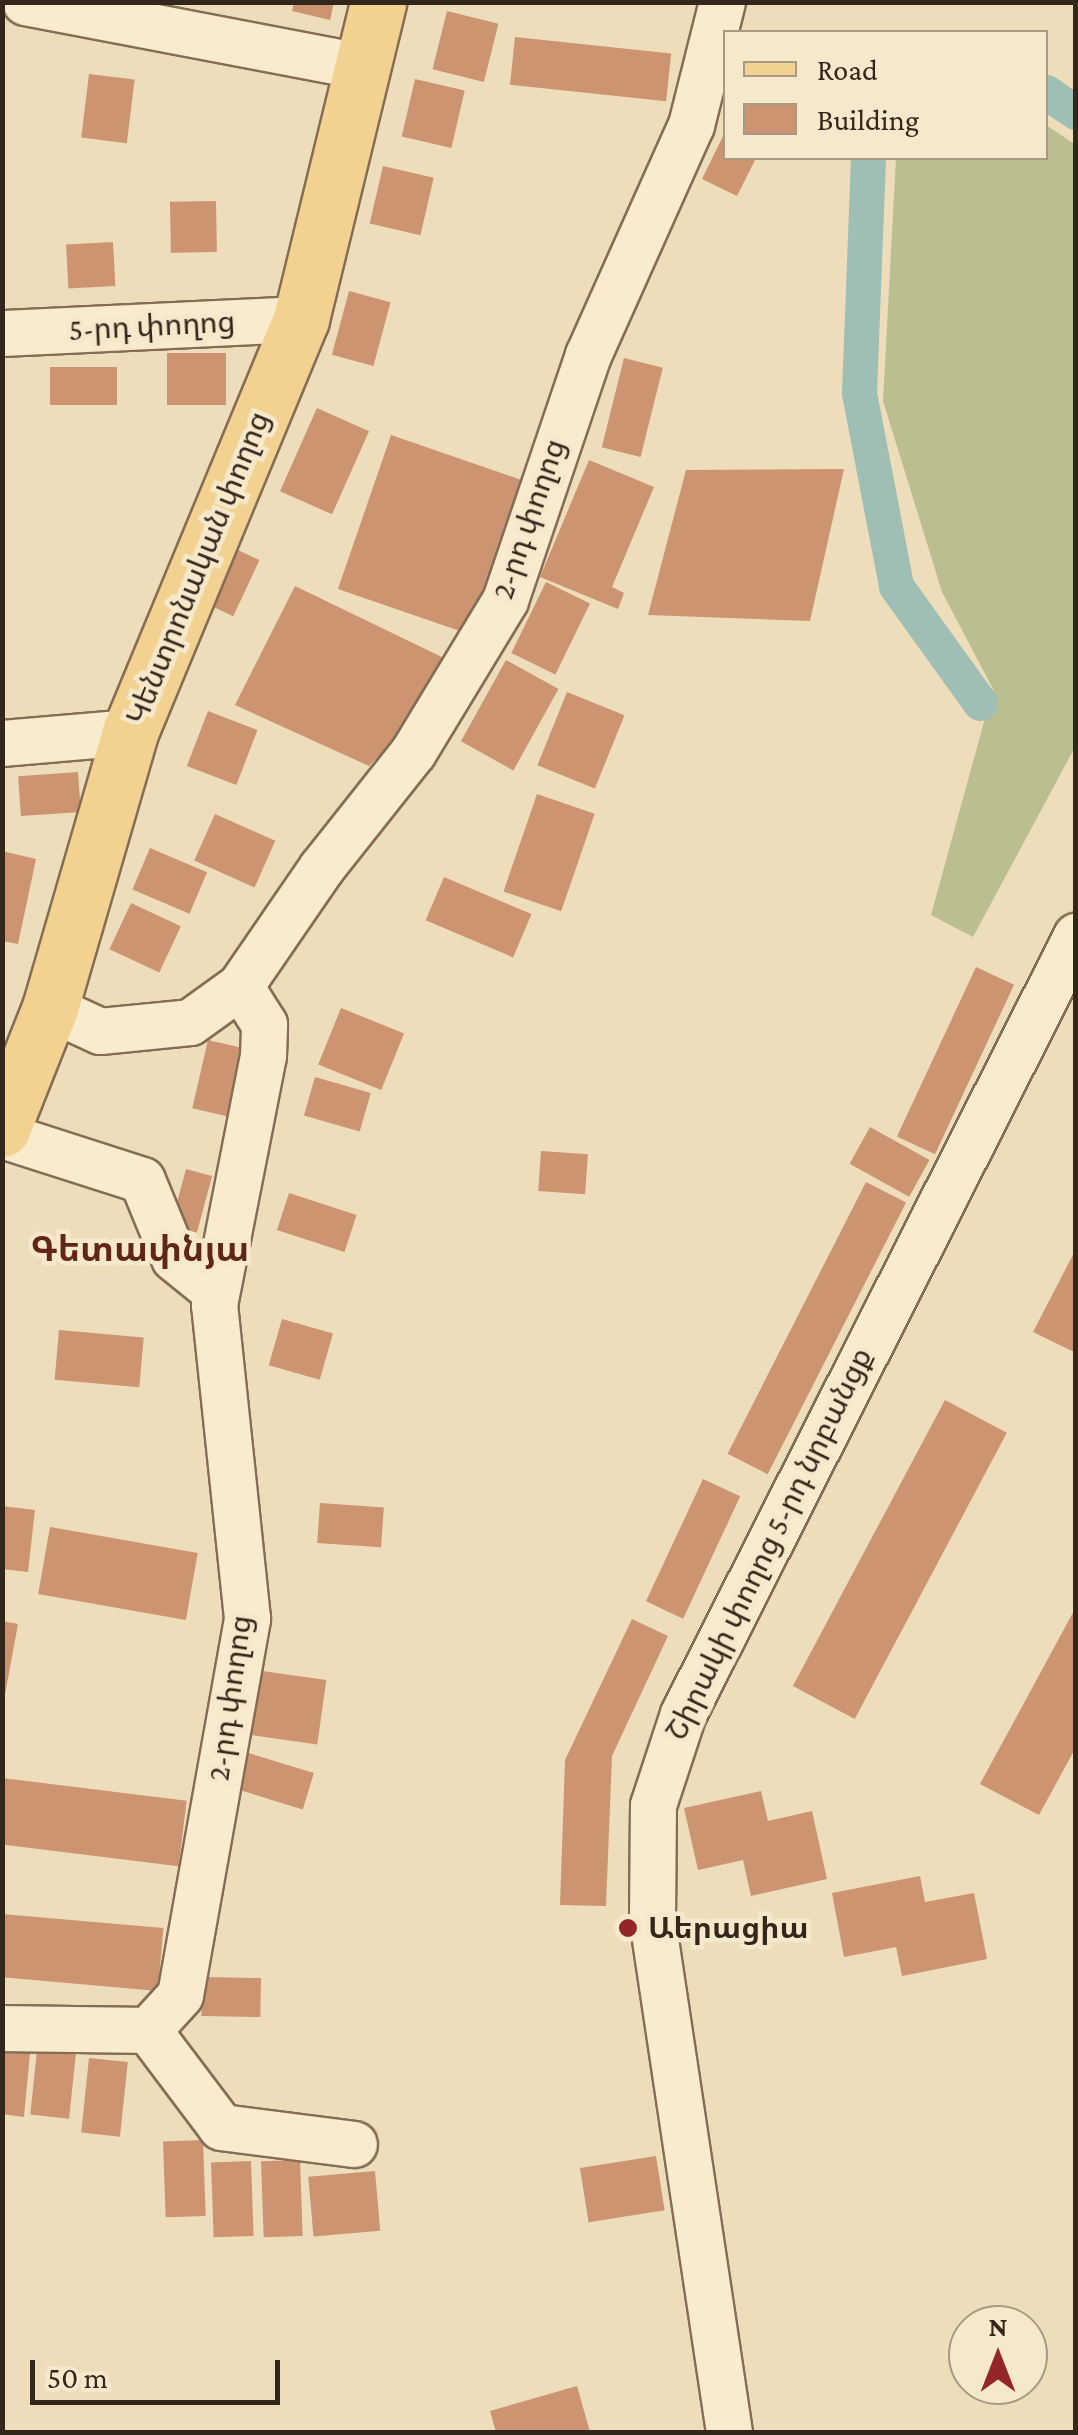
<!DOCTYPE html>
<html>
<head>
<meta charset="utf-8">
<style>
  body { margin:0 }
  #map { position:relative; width:1078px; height:2435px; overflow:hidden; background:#edb; font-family:"Crimson Pro","Noto Sans Armenian",serif }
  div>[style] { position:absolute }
  .cemetery>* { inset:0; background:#bbbf90 }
  .canal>* { height:35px; margin:-17.5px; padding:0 17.5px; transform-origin:17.5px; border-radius:17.5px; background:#9fbeb4 }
  .building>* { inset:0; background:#cc9470; transform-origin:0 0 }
  .roads { filter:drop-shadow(2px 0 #856d55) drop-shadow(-2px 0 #856d55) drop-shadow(0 2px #856d55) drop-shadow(0 -2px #856d55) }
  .minor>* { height:45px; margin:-22.5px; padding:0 22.5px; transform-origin:22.5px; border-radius:22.5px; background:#f9ebce }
  .major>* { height:55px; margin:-27.5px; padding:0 27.5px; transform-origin:27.5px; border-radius:27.5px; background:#f3d291 }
  .dots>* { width:28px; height:28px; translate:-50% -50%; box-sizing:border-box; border:5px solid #f5e8cb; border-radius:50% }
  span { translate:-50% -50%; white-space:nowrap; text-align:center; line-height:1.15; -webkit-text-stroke:9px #f5e8cb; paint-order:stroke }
  .street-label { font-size:30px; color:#33261a }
  .poi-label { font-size:30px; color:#33261a; font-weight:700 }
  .left { translate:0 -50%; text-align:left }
  .quarter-label { font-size:35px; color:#60261a; font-weight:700 }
  .frame { position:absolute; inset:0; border:5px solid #33261a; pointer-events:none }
  .legend { position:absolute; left:723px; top:30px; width:325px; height:130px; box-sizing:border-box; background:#f5e8cb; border:2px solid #a79a84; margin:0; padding:12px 18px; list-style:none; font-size:30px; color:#33261a }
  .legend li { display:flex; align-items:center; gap:20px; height:50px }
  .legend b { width:50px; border:2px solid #a79a84 }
  .north { position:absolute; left:948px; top:2305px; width:100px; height:100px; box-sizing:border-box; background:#f5e8cb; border:2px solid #a79a84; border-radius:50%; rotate:0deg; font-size:28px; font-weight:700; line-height:40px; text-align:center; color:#33261a }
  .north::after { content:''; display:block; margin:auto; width:35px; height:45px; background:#942529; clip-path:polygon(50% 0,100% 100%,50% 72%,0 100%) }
  .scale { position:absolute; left:30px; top:2360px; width:250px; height:45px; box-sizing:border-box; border:5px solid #33261a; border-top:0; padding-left:12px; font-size:30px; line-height:35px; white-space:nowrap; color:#33261a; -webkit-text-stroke:8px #f5e8cb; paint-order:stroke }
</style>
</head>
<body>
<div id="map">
  <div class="cemetery">
    <i style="clip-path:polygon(1046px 125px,1076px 145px,1075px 747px,973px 937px,931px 915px,993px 689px,942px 592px,883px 401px,896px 158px,1046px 158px)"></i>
  </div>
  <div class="canal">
    <i style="left:1046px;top:92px;width:36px;rotate:34deg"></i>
    <i style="left:868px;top:158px;width:235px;rotate:92.2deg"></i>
    <i style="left:859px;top:393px;width:197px;rotate:79.1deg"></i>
    <i style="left:896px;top:586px;width:144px;rotate:54.3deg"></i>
  </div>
  <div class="building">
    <i style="clip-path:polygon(294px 2px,334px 2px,330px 20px,292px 11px)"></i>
    <i style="left:447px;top:11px;width:53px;height:60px;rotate:14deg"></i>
    <i style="left:515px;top:37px;width:157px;height:48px;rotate:6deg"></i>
    <i style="left:89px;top:74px;width:46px;height:64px;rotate:7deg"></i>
    <i style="left:415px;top:79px;width:51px;height:59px;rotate:13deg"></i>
    <i style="clip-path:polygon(726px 130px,726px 158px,756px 158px,737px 196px,702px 179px)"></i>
    <i style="left:383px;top:166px;width:52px;height:59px;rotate:13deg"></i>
    <i style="left:216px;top:201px;width:51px;height:46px;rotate:89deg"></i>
    <i style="left:113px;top:242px;width:44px;height:47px;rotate:87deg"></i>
    <i style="left:349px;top:291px;width:43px;height:66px;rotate:15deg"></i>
    <i style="left:167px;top:353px;width:59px;height:52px"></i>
    <i style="left:624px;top:358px;width:40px;height:92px;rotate:14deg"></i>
    <i style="left:50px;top:367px;width:67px;height:38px"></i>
    <i style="left:317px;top:408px;width:57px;height:91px;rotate:24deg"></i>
    <i style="left:391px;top:435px;width:139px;height:163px;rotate:19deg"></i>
    <i style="clip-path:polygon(589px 460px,654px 487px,612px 587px,624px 593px,618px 609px,540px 577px)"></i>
    <i style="clip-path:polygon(844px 469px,810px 621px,648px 615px,686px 470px)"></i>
    <i style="left:225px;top:544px;width:38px;height:62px;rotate:25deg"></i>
    <i style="left:546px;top:582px;width:49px;height:79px;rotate:26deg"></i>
    <i style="clip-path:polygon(295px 586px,448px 660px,429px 705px,369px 766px,235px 705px)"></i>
    <i style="left:506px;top:660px;width:60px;height:93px;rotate:29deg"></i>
    <i style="left:567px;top:692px;width:62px;height:79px;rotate:22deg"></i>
    <i style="left:208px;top:711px;width:53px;height:59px;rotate:21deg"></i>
    <i style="left:78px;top:772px;width:40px;height:60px;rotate:86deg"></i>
    <i style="left:537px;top:794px;width:61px;height:103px;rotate:19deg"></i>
    <i style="left:215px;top:814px;width:66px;height:51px;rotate:24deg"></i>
    <i style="left:150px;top:848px;width:62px;height:45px;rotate:23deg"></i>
    <i style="clip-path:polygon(2px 851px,36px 859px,18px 944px,2px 941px)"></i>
    <i style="left:444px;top:877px;width:95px;height:47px;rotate:23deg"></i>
    <i style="left:131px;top:903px;width:55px;height:51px;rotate:25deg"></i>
    <i style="left:976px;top:967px;width:42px;height:187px;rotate:25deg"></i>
    <i style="left:341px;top:1008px;width:68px;height:61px;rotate:22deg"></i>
    <i style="left:208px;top:1040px;width:40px;height:70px;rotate:13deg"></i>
    <i style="left:315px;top:1077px;width:58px;height:40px;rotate:16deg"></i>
    <i style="left:870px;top:1127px;width:68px;height:42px;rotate:29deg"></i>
    <i style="left:541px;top:1151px;width:47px;height:40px;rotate:4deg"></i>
    <i style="left:186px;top:1169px;width:27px;height:59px;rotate:15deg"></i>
    <i style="left:866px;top:1182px;width:45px;height:305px;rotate:27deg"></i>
    <i style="left:289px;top:1193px;width:71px;height:39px;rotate:18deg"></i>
    <i style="clip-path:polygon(1076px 1249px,1076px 1353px,1033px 1332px)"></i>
    <i style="left:282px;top:1319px;width:53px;height:48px;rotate:16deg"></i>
    <i style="left:59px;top:1330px;width:85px;height:50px;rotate:5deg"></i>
    <i style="left:945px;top:1400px;width:70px;height:324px;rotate:28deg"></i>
    <i style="left:703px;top:1479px;width:41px;height:135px;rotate:25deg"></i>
    <i style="left:320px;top:1503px;width:64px;height:40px;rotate:4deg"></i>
    <i style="clip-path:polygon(2px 1506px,35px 1510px,28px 1572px,2px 1569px)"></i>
    <i style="left:50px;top:1527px;width:150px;height:68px;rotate:10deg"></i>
    <i style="clip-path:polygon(1076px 1607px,1076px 1747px,1039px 1815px,980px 1784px)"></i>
    <i style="clip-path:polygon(632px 1619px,668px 1636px,612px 1756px,606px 1906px,560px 1905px,565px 1760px)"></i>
    <i style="clip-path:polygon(2px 1621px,18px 1624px,4px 1700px,2px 1700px)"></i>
    <i style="left:255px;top:1670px;width:72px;height:65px;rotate:8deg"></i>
    <i style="left:245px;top:1752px;width:72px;height:38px;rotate:17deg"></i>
    <i style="left:2px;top:1778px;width:186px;height:66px;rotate:7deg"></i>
    <i style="clip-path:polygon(761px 1791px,768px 1821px,812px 1811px,827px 1879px,751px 1896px,743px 1860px,698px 1870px,684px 1808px)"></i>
    <i style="clip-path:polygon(920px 1876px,925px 1902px,974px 1893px,987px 1959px,902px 1976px,896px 1947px,844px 1957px,832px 1893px)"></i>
    <i style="left:2px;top:1914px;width:162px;height:63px;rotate:5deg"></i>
    <i style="left:202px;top:1977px;width:59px;height:39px;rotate:1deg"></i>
    <i style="clip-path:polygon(2px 2039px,31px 2042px,24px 2117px,2px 2114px)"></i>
    <i style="left:38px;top:2041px;width:39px;height:74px;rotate:6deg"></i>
    <i style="left:89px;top:2058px;width:39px;height:75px;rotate:6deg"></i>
    <i style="left:203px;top:2140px;width:76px;height:40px;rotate:88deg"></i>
    <i style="left:656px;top:2156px;width:55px;height:77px;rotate:81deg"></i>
    <i style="left:300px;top:2160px;width:76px;height:39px;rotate:88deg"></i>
    <i style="left:251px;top:2161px;width:75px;height:40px;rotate:88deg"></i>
    <i style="left:375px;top:2171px;width:60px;height:67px;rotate:85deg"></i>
    <i style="clip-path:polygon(577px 2386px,590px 2432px,496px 2432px,490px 2411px)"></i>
  </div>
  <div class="roads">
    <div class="minor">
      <i style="left:25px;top:2px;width:347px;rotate:10.8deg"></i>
      <i style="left:2px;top:333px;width:299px;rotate:-2.7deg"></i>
      <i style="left:2px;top:743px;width:128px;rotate:-4.9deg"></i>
      <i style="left:50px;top:1008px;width:55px;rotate:24.7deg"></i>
      <i style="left:100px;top:1031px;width:90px;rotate:-5.7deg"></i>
      <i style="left:190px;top:1022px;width:62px;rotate:-35.8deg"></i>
      <i style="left:240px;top:986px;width:143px;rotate:-55.5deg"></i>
      <i style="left:321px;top:868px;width:148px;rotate:-51.6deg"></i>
      <i style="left:413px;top:752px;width:178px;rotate:-58.8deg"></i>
      <i style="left:505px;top:600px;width:259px;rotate:-71.3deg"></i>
      <i style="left:588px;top:355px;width:252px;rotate:-65.9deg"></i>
      <i style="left:691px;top:125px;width:127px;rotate:-75.9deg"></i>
      <i style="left:2px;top:1135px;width:147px;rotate:17.8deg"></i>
      <i style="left:142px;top:1180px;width:84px;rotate:67.7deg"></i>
      <i style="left:174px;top:1258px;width:54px;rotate:39deg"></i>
      <i style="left:2px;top:2028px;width:146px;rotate:0.8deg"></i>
      <i style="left:148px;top:2030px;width:121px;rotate:53deg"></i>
      <i style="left:221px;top:2127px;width:134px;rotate:7.3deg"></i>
      <i style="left:148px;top:2030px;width:47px;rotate:-47.6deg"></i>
      <i style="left:180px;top:1995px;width:383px;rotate:-79.9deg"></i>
      <i style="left:247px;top:1618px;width:315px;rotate:-96deg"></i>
      <i style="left:214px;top:1305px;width:254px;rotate:-78.9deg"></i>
      <i style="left:263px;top:1056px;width:32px;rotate:-88deg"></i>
      <i style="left:264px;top:1024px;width:45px;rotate:-122.3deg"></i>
      <i style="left:729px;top:2432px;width:519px;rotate:-98.54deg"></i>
      <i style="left:652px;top:1919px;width:114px;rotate:-89.5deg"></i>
      <i style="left:653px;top:1805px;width:96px;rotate:-71.8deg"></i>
      <i style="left:683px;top:1714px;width:872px;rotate:-63.2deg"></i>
    </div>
    <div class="major">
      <i style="left:2px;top:1129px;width:130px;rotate:-68.4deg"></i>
      <i style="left:50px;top:1008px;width:287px;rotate:-73.8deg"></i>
      <i style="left:130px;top:732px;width:447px;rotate:-67.5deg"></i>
      <i style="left:301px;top:319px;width:326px;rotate:-76.3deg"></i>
    </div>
  </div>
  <div class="dots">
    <i style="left:628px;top:1928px;background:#942529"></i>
  </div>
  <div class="street-label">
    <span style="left:152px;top:326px;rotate:-3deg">5-րդ փողոց</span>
    <span style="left:529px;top:519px;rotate:-71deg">2-րդ փողոց</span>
    <span style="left:198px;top:568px;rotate:-68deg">Կենտրոնական փողոց</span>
    <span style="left:769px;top:1544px;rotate:-64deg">Շիրակի փողոց 5-րդ նրբանցք</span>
    <span style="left:230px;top:1698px;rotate:-82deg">2-րդ փողոց</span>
  </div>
  <div class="poi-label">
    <span class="left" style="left:648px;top:1928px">Աերացիա</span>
  </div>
  <div class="quarter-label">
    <span style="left:140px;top:1250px">Գետափնյա</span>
  </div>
  <div class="frame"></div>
  <ul class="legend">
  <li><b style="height:12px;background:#f3d291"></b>Road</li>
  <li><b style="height:28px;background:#cc9470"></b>Building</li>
  </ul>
  <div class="north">N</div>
  <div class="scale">50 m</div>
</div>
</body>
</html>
